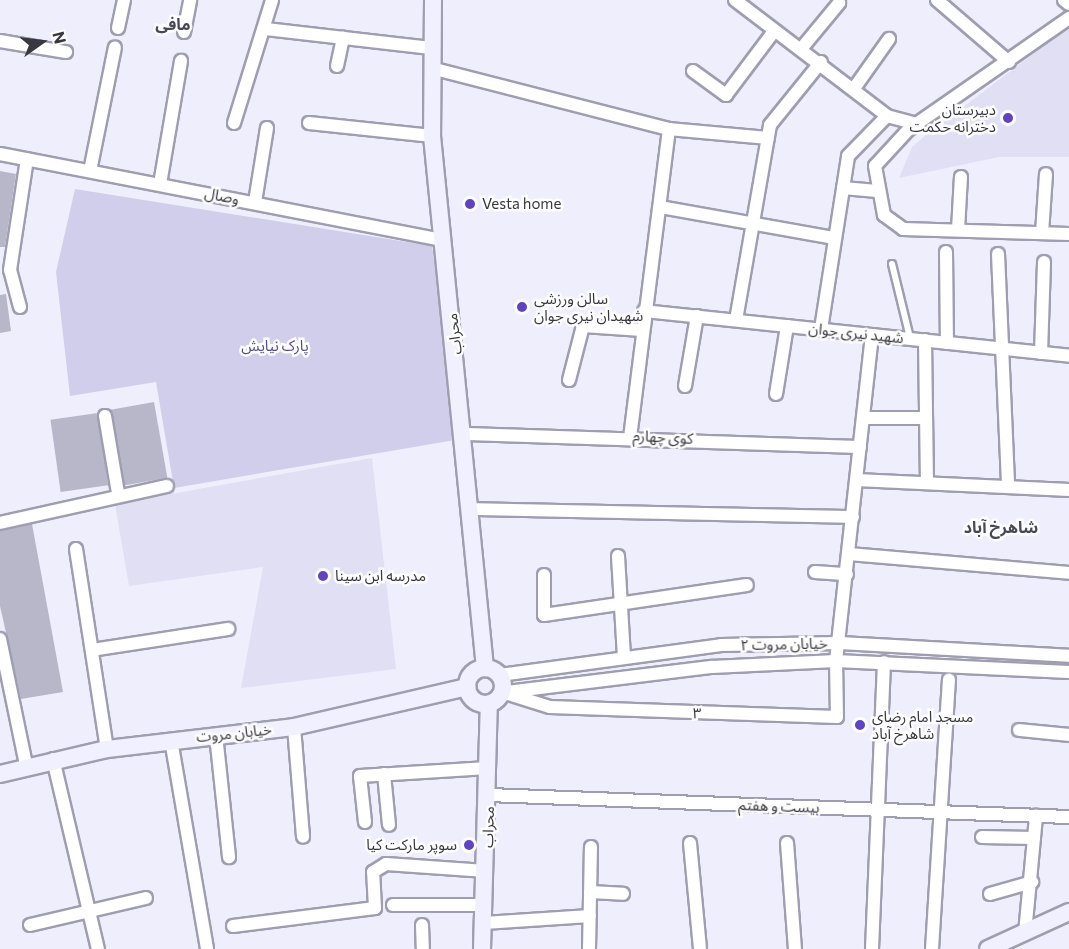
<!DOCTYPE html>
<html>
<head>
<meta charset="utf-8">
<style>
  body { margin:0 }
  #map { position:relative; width:1069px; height:949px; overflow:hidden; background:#efeefd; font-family:Commissioner,"Noto Sans Arabic",sans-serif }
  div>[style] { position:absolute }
  .built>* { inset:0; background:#e0dff4 }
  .green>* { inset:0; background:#d0ceeb }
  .building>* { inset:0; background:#b8b7c9; transform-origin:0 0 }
  .roads { filter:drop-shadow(2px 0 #9f9eb0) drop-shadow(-2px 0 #9f9eb0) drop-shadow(0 2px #9f9eb0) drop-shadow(0 -2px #9f9eb0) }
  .lane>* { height:6px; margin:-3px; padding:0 3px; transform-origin:3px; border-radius:3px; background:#fff }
  .street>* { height:12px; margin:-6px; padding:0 6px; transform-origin:6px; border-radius:6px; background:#fff }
  .secondary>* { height:16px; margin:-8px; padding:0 8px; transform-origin:8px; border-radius:8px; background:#f1f0fe }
  .secondary>.ring { margin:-8px; padding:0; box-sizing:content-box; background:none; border:16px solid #f1f0fe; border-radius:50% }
  .dots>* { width:16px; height:16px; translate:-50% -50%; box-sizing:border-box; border:3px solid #fdfdfd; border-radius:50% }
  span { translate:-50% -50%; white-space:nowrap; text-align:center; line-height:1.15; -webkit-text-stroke:5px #fdfdfd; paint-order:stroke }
  .poi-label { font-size:15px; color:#393840 }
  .right { translate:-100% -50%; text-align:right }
  .left { translate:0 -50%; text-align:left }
  .street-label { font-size:15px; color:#393840 }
  .park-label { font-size:15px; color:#554c88 }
  .neighbourhood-label { font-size:16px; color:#484757; font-weight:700 }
  .north { position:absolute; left:12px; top:12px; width:60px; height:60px; -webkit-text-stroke:4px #fdfdfd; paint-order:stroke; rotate:76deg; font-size:16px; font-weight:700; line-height:24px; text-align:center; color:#393840 }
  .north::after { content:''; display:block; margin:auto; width:21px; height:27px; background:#393840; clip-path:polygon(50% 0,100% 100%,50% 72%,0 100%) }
</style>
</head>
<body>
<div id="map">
  <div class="built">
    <i style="clip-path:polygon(1069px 27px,1069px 157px,999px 157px,899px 178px,912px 147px,926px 135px)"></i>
    <i style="clip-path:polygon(372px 458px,396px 669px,241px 688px,263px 567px,129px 586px,115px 504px)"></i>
  </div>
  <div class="green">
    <i style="clip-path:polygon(75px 189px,432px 246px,461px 439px,174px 488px,156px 382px,70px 396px,56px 272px)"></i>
  </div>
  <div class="building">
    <i style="clip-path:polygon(0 171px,16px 174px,5px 247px,0 247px)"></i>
    <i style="clip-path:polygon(6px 294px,11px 331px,0 333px,0 295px)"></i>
    <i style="left:154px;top:402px;width:77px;height:44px;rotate:80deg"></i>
    <i style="left:98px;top:413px;width:73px;height:48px;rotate:82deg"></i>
    <i style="clip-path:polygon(32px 524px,63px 692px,21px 699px,0 606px,0 531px)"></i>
  </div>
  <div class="roads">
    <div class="lane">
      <i style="left:892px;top:264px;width:76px;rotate:76.3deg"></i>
    </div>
    <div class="street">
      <i style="left:735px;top:0;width:191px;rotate:37.3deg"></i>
      <i style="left:887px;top:116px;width:30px;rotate:15deg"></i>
      <i style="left:937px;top:0;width:95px;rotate:40.7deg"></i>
      <i style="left:1064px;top:0;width:6px;rotate:39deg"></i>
      <i style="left:1069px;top:18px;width:195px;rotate:145.2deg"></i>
      <i style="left:909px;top:129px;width:50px;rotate:132.6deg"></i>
      <i style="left:875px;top:166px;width:50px;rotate:79.6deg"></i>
      <i style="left:884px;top:215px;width:24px;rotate:36deg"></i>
      <i style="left:903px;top:229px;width:166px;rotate:1.7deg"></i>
      <i style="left:118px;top:28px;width:29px;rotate:-78deg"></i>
      <i style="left:266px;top:29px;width:166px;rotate:6.6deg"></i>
      <i style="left:184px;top:32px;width:33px;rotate:-79deg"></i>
      <i style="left:0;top:41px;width:67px;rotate:9.5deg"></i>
      <i style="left:801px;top:49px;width:60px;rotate:-50.4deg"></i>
      <i style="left:337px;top:66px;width:29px;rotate:-78deg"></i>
      <i style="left:431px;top:68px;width:246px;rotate:14.4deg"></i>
      <i style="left:669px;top:129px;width:309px;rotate:97.2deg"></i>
      <i style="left:693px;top:71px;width:41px;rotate:36deg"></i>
      <i style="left:726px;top:95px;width:80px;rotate:-53.1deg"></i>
      <i style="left:855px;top:87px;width:59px;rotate:-54.7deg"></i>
      <i style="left:234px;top:123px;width:129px;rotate:-72.8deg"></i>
      <i style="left:309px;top:123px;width:124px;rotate:6deg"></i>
      <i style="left:669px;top:129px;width:99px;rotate:5.2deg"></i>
      <i style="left:0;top:154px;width:451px;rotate:11deg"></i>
      <i style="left:90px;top:171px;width:126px;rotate:-78.6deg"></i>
      <i style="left:160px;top:184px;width:125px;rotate:-80.3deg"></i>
      <i style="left:843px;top:188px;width:34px;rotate:5deg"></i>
      <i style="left:255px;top:202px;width:75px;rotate:-80.8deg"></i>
      <i style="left:660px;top:207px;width:177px;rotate:10.1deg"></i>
      <i style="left:958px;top:230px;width:53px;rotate:-86.8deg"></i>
      <i style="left:1042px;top:233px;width:59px;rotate:-86.1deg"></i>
      <i style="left:946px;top:252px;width:91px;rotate:89.4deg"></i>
      <i style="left:998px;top:254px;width:233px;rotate:87.5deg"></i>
      <i style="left:20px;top:307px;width:38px;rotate:-105deg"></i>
      <i style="left:10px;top:270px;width:112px;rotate:-81.3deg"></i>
      <i style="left:644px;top:311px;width:427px;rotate:6deg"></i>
      <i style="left:736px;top:320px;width:198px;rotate:-80.1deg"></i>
      <i style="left:770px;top:125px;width:81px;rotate:-51deg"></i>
      <i style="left:821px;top:329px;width:175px;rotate:-81.1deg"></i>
      <i style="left:848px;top:156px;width:56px;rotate:-45.7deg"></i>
      <i style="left:925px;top:340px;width:143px;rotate:89.2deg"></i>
      <i style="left:1041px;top:353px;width:91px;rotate:-88.1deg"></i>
      <i style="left:569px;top:380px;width:56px;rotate:-75.5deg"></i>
      <i style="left:583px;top:326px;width:59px;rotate:3.9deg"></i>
      <i style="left:685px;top:386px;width:71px;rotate:-80.3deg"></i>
      <i style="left:776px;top:394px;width:69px;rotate:-80.8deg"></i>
      <i style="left:105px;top:416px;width:78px;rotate:80.4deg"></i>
      <i style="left:863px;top:418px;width:59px"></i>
      <i style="left:466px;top:434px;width:394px;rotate:1.9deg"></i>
      <i style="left:857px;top:480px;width:212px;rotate:2.7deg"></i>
      <i style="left:471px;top:509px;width:382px;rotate:1.2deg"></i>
      <i style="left:0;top:523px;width:171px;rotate:-12.5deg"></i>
      <i style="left:76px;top:549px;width:202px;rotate:81.2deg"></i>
      <i style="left:849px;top:554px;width:221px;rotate:4.9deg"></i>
      <i style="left:618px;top:556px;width:102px;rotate:86.6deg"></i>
      <i style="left:815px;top:572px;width:32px;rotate:4deg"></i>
      <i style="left:544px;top:575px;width:40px;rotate:90deg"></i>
      <i style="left:544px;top:615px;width:205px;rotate:-8.4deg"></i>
      <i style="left:0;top:639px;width:129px;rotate:78.3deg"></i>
      <i style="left:92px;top:650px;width:138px;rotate:-8.8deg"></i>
      <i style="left:500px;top:675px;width:223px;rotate:-7.7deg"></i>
      <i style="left:721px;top:645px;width:119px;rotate:-1deg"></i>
      <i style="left:840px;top:643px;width:229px;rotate:3.2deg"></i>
      <i style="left:502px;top:692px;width:50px;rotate:17.4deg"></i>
      <i style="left:550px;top:707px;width:287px;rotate:2deg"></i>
      <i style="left:837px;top:717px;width:56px;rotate:-91deg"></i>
      <i style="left:836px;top:661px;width:328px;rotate:-83.7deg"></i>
      <i style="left:507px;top:692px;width:207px;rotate:-7deg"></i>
      <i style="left:712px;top:667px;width:124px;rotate:-2.8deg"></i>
      <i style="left:836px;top:661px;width:233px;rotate:2.7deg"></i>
      <i style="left:294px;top:727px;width:110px;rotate:85.3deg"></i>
      <i style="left:1019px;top:730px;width:50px;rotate:5.7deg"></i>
      <i style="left:216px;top:735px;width:123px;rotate:83.9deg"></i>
      <i style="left:171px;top:740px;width:212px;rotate:80.2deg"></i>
      <i style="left:53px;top:759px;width:195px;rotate:76.7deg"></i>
      <i style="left:384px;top:774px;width:51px;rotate:84.4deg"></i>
      <i style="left:488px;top:795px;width:581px;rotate:2.17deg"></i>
      <i style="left:365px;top:822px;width:46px;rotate:-96.2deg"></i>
      <i style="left:360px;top:776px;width:128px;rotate:-3.6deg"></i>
      <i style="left:982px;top:837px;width:52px;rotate:1.1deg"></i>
      <i style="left:690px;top:843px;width:106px;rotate:84.6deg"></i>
      <i style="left:787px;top:843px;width:106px;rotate:85.7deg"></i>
      <i style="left:590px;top:892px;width:33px;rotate:3deg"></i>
      <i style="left:990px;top:894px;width:44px;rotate:-15.9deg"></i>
      <i style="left:393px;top:905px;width:92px"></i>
      <i style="left:484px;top:923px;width:106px;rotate:-3.8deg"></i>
      <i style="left:30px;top:925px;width:119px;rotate:-13.1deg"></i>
      <i style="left:422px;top:925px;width:24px;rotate:88deg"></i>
      <i style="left:233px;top:926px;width:143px;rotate:-7.2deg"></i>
      <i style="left:375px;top:908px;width:36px;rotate:-93deg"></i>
      <i style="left:373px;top:872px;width:15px;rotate:-32deg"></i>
      <i style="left:386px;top:864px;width:100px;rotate:4deg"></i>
      <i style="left:1025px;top:933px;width:118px;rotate:-84.6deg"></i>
      <i style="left:589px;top:949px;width:102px;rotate:-88.9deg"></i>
      <i style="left:872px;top:949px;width:287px;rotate:-87.6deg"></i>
      <i style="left:932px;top:949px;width:270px;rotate:-86.4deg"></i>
    </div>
    <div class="secondary">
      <i style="left:433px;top:0;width:136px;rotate:90.4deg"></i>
      <i style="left:432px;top:136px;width:535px;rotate:84.31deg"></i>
      <i class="ring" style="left:467px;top:668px;width:20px;height:20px"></i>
      <i style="left:0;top:774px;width:110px;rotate:-13.2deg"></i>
      <i style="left:107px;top:749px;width:188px;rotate:-6.7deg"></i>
      <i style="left:294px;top:727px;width:178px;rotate:-13deg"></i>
      <i style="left:482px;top:949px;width:245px;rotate:-88.4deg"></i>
      <i style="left:988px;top:949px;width:89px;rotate:-24.6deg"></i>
    </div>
  </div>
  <div class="dots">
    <i style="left:1008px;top:118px;background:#6044bd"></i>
    <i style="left:470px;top:204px;background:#6044bd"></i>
    <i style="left:522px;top:307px;background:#6044bd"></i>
    <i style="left:323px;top:576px;background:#6044bd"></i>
    <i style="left:860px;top:725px;background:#6044bd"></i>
    <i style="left:469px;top:845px;background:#6044bd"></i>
  </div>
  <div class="poi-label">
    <span class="right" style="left:996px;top:118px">دبیرستان<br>دخترانه حکمت</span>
    <span class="left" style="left:482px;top:204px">Vesta home</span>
    <span class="left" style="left:534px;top:307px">سالن ورزشی<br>شهیدان نیری جوان</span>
    <span class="left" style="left:335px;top:576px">مدرسه ابن سینا</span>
    <span class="left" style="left:872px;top:725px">مسجد امام رضای<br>شاهرخ آباد</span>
    <span class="right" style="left:457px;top:845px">سوپر مارکت کیا</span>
  </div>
  <div class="street-label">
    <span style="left:222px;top:196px;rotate:11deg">وصال</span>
    <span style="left:856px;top:333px;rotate:6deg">شهید نیری جوان</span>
    <span style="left:454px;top:334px;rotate:-97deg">محراب</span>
    <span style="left:663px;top:437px;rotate:3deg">کوی چهارم</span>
    <span style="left:784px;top:644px;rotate:-1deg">خیابان مروت ۲</span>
    <span style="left:697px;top:713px;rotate:2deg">۳</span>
    <span style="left:234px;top:733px;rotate:-6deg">خیابان مروت</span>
    <span style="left:779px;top:806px;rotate:2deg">بیست و هفتم</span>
    <span style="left:488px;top:827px;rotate:-88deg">محراب</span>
  </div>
  <div class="park-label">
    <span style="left:275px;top:346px">پارک نیایش</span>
  </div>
  <div class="neighbourhood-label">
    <span style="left:173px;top:24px">مافی</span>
    <span style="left:1001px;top:527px">شاهرخ آباد</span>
  </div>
  <div class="north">N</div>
</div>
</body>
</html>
